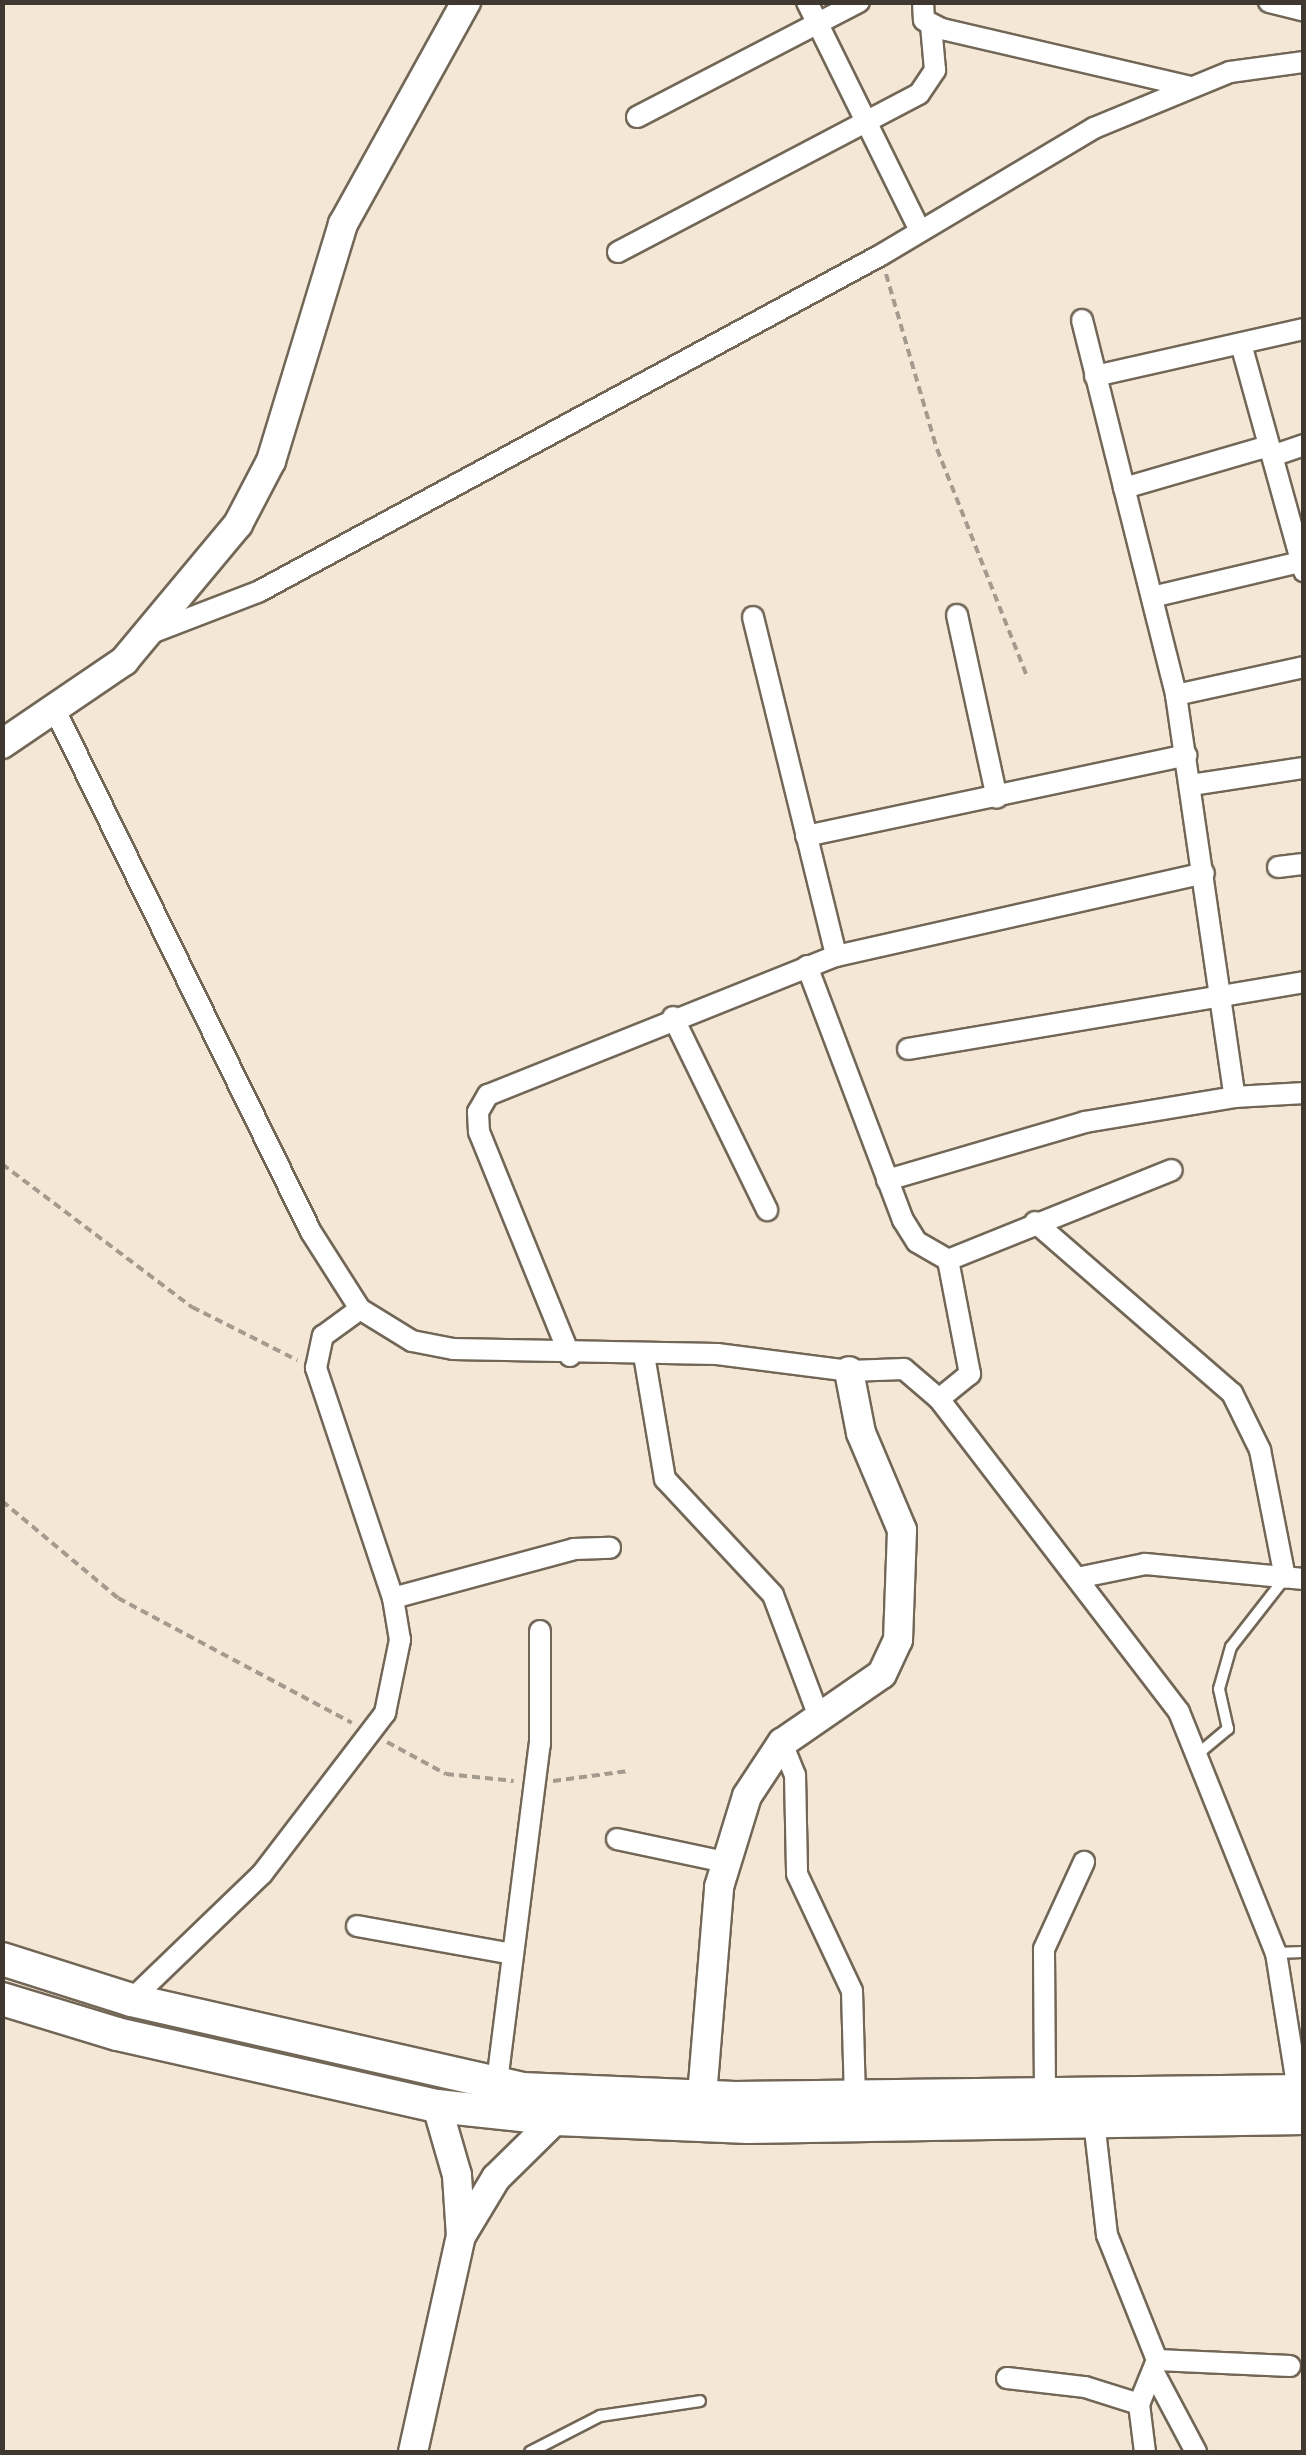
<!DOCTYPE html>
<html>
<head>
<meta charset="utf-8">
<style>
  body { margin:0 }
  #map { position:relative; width:1306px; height:2455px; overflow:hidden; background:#f4e7d5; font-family:Inter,sans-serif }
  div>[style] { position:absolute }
  .path>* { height:4px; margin-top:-2px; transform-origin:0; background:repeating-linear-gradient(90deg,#a49a8d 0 8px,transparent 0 13px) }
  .roads { filter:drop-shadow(2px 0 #726757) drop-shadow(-2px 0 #726757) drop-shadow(0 2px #726757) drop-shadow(0 -2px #726757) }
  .service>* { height:10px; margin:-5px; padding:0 5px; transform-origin:5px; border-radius:5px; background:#fff }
  .minor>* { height:20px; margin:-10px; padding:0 10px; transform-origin:10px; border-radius:10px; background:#fff }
  .tertiary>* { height:28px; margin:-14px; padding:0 14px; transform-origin:14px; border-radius:14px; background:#fff }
  .primary>* { height:32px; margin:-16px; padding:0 16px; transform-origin:16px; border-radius:16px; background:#fff }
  span { translate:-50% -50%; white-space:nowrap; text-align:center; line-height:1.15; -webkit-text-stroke:10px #fff; paint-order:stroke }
  .frame { position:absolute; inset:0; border:5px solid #3e3831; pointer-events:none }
</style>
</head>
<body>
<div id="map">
  <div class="path">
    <i style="left:886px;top:274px;width:182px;rotate:73.8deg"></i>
    <i style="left:937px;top:449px;width:242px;rotate:68.4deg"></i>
    <i style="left:2px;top:1164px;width:238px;rotate:37deg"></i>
    <i style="left:192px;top:1307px;width:118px;rotate:26.8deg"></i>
    <i style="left:2px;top:1501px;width:151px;rotate:39.9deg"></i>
    <i style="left:118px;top:1598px;width:265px;rotate:28.1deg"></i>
    <i style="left:387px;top:1742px;width:67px;rotate:28.5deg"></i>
    <i style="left:446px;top:1774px;width:68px;rotate:5.9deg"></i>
    <i style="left:553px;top:1781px;width:76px;rotate:-7.6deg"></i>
  </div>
  <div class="roads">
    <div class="service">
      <i style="left:1199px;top:1753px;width:38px;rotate:-40deg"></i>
      <i style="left:1228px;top:1729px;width:41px;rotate:-102.7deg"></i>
      <i style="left:1219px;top:1689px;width:44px;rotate:-74.1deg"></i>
      <i style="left:1231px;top:1647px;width:88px;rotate:-52deg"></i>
      <i style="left:1276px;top:1953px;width:28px;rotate:-2deg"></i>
      <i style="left:530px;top:2452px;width:79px;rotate:-27.2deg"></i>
      <i style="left:600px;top:2416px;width:101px;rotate:-8.5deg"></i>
    </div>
    <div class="minor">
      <i style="left:807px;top:2px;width:255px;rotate:63.7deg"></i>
      <i style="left:923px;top:2px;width:18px;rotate:87deg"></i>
      <i style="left:924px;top:20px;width:20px;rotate:27deg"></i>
      <i style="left:942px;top:29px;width:252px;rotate:13.1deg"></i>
      <i style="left:1269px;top:2px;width:36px;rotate:14deg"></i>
      <i style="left:637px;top:117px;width:250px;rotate:-27.4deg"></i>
      <i style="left:618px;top:252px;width:340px;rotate:-27.7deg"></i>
      <i style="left:919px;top:94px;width:29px;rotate:-56deg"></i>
      <i style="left:935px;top:70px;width:45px;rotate:-95.1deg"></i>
      <i style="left:1082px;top:320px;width:387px;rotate:75.9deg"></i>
      <i style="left:1176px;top:695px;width:406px;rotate:81.7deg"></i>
      <i style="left:1235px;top:1097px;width:69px;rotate:-3.3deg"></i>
      <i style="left:1241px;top:344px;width:236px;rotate:74.5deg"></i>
      <i style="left:1095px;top:376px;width:214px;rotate:-12.7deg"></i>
      <i style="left:1272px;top:456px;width:34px;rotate:-19deg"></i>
      <i style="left:1124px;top:488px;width:151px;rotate:-16.2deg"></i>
      <i style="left:1152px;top:597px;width:156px;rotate:-13.3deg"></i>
      <i style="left:957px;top:615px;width:187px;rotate:77.7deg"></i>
      <i style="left:753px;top:617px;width:349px;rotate:76.2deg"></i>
      <i style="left:151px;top:633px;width:115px;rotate:-21deg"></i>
      <i style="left:258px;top:592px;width:708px;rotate:-28.41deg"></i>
      <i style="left:881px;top:255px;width:248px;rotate:-30.8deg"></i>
      <i style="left:1094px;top:128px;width:147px;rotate:-22.4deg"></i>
      <i style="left:1230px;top:72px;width:75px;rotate:-7.7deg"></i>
      <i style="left:1176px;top:695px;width:131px;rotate:-12.3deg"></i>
      <i style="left:57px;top:714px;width:577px;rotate:63.88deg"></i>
      <i style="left:311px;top:1232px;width:91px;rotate:57.5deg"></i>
      <i style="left:360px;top:1309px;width:61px;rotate:31.6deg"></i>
      <i style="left:412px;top:1341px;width:42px;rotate:11deg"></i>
      <i style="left:453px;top:1349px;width:264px;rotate:1.1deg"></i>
      <i style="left:717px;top:1354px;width:133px;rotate:7.3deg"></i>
      <i style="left:849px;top:1371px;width:55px;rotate:-2.1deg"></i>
      <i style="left:904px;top:1369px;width:46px;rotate:40.6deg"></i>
      <i style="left:939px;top:1399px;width:394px;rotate:52.5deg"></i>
      <i style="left:1179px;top:1712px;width:260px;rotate:68.1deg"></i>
      <i style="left:1276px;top:1953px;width:139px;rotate:80.9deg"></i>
      <i style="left:1191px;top:785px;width:114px;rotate:-8.6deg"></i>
      <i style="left:806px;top:836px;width:389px;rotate:-12deg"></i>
      <i style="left:1278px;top:867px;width:26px;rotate:-7deg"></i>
      <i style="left:807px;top:966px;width:272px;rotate:69.3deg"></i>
      <i style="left:903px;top:1220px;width:26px;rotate:58deg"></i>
      <i style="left:917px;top:1242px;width:36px;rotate:30deg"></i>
      <i style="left:673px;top:1017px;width:215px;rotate:64deg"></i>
      <i style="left:908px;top:1049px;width:402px;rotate:-9.6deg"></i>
      <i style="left:887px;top:1180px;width:206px;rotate:-16.3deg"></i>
      <i style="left:1085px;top:1122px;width:152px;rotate:-9.5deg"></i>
      <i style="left:1035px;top:1222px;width:261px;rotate:41deg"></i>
      <i style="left:1232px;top:1393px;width:64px;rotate:63.8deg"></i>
      <i style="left:1260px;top:1450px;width:130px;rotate:78.9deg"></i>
      <i style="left:644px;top:1355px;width:126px;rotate:80.4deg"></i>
      <i style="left:665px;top:1479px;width:158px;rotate:47deg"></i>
      <i style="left:773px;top:1595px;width:130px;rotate:69.3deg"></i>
      <i style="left:570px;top:1356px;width:242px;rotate:-112.1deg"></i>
      <i style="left:479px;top:1132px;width:20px;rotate:-93deg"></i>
      <i style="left:478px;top:1112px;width:20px;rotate:-60deg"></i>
      <i style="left:488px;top:1095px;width:375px;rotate:-21.8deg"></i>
      <i style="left:836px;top:956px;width:377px;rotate:-12.7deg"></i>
      <i style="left:939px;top:1399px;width:40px;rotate:-39deg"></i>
      <i style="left:970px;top:1374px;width:116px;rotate:-100.9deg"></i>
      <i style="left:948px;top:1260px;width:241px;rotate:-21.9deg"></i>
      <i style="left:1077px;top:1578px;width:69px;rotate:-11.6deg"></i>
      <i style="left:1145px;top:1564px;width:160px;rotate:5.4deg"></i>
      <i style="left:393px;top:1598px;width:188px;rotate:-15.1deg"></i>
      <i style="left:574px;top:1549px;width:36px;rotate:-2deg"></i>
      <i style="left:782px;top:1743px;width:35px;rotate:68deg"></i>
      <i style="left:795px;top:1775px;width:99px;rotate:88.8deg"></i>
      <i style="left:797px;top:1874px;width:129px;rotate:64.8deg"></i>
      <i style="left:852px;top:1991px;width:105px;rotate:88.4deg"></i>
      <i style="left:617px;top:1839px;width:110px;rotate:12deg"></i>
      <i style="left:357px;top:1926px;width:158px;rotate:10.2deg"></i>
      <i style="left:131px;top:2000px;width:182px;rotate:-43.9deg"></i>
      <i style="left:262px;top:1874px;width:203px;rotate:-52.6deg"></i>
      <i style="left:385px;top:1713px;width:75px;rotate:-78.4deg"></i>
      <i style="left:400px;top:1640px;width:43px;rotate:-99.5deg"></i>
      <i style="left:393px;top:1598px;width:243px;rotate:-108.5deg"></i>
      <i style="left:316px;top:1368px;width:33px;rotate:-78deg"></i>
      <i style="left:323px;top:1336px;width:46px;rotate:-36.1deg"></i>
      <i style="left:496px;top:2090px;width:349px;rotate:-82.8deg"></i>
      <i style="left:540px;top:1744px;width:113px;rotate:-90deg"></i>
      <i style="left:1045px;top:2094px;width:145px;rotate:-90.4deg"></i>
      <i style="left:1044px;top:1949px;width:96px;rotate:-65.3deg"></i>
      <i style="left:1094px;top:2121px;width:115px;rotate:83.5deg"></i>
      <i style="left:1107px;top:2235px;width:135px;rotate:68.2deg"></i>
      <i style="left:1157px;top:2360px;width:48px;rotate:112.2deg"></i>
      <i style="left:1139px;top:2404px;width:48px;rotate:82.9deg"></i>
      <i style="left:1157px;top:2360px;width:133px;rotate:2.6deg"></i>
      <i style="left:1153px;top:2371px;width:92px;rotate:62deg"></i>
      <i style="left:1007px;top:2378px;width:79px;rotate:6.6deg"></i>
      <i style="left:1085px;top:2387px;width:57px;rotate:17.5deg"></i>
    </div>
    <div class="tertiary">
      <i style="left:2px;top:744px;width:148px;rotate:-34.2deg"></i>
      <i style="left:124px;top:661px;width:178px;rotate:-50.2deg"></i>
      <i style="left:238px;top:524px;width:71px;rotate:-62.4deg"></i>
      <i style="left:271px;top:461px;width:248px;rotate:-73.1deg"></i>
      <i style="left:343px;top:224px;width:254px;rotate:-61deg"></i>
      <i style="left:702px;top:2096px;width:210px;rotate:-85.3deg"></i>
      <i style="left:719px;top:1887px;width:95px;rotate:-72.9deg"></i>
      <i style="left:747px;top:1796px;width:64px;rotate:-56.6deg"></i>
      <i style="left:782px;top:1743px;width:121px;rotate:-34.6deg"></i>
      <i style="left:882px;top:1674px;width:38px;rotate:-65deg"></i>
      <i style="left:898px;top:1640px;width:110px;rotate:-87.9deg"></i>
      <i style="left:902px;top:1530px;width:105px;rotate:-112.9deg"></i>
      <i style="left:861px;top:1433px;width:63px;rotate:-101deg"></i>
      <i style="left:461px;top:2236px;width:68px;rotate:-58.9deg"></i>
      <i style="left:496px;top:2178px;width:84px;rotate:-44.5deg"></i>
      <i style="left:413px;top:2452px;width:221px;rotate:-77.5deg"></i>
      <i style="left:461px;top:2236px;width:61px;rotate:-93.8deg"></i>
      <i style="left:457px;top:2175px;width:72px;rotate:-106.2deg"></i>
    </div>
    <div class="primary">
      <i style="left:2px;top:1959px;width:135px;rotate:17.6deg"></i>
      <i style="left:131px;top:2000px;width:401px;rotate:12.8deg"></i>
      <i style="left:522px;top:2089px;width:213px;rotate:2.4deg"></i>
      <i style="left:735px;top:2098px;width:569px;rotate:-0.7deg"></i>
      <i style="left:2px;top:1999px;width:120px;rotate:16.9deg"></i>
      <i style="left:117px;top:2034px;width:328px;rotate:12.7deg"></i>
      <i style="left:437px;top:2106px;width:120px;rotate:6.2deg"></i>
      <i style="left:556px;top:2119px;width:192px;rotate:2.4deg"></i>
      <i style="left:748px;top:2127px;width:556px;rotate:-0.93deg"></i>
    </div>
  </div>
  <div class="frame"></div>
</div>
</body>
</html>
